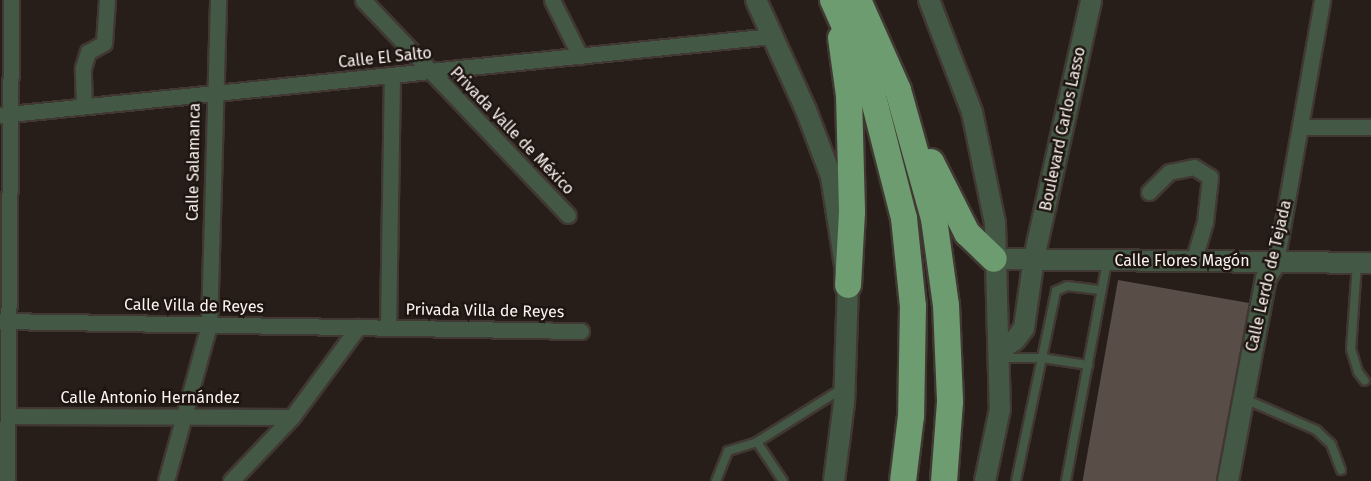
<!DOCTYPE html>
<html>
<head>
<meta charset="utf-8">
<style>
  body { margin:0 }
  #map { position:relative; width:1371px; height:481px; overflow:hidden; background:#281e19; font-family:"Fira Sans",sans-serif }
  div>[style] { position:absolute }
  .building>* { inset:0; background:#594d48; transform-origin:0 0 }
  .roads { filter:drop-shadow(2px 0 #413833) drop-shadow(-2px 0 #413833) drop-shadow(0 2px #413833) drop-shadow(0 -2px #413833) }
  .service>* { height:8px; margin:-4px; padding:0 4px; transform-origin:4px; border-radius:4px; background:#445945 }
  .minor>* { height:15px; margin:-7.5px; padding:0 7.5px; transform-origin:7.5px; border-radius:7.5px; background:#445945 }
  .tertiary>* { height:20px; margin:-10px; padding:0 10px; transform-origin:10px; border-radius:10px; background:#445945 }
  .trunk>* { height:26px; margin:-13px; padding:0 13px; transform-origin:13px; border-radius:13px; background:#6c9c6f }
  span { translate:-50% -50%; white-space:nowrap; text-align:center; line-height:1.15; -webkit-text-stroke:5px #1e1510; paint-order:stroke }
  .street-label { font-size:16px; color:#faf3ef }
</style>
</head>
<body>
<div id="map">
  <div class="building">
    <i style="left:1118px;top:280px;width:133px;height:204px;rotate:10deg"></i>
  </div>
  <div class="roads">
    <div class="service">
      <i style="left:1357px;top:264px;width:85px;rotate:94deg"></i>
      <i style="left:1351px;top:349px;width:24px;rotate:73deg"></i>
      <i style="left:1358px;top:372px;width:11px;rotate:52deg"></i>
      <i style="left:1000px;top:358px;width:42px"></i>
      <i style="left:1042px;top:358px;width:47px;rotate:8.7deg"></i>
      <i style="left:1254px;top:403px;width:68px;rotate:23.5deg"></i>
      <i style="left:1316px;top:430px;width:21px;rotate:43deg"></i>
      <i style="left:1331px;top:444px;width:28px;rotate:69deg"></i>
      <i style="left:716px;top:481px;width:32px;rotate:-68deg"></i>
      <i style="left:728px;top:451px;width:30px;rotate:-17deg"></i>
      <i style="left:783px;top:481px;width:47px;rotate:-123.7deg"></i>
      <i style="left:757px;top:442px;width:102px;rotate:-32.1deg"></i>
      <i style="left:1016px;top:481px;width:194px;rotate:-78.1deg"></i>
      <i style="left:1056px;top:291px;width:12px;rotate:-24deg"></i>
      <i style="left:1067px;top:286px;width:35px;rotate:7deg"></i>
      <i style="left:1066px;top:481px;width:223px;rotate:-79.4deg"></i>
    </div>
    <div class="minor">
      <i style="left:363px;top:0;width:297px;rotate:46.4deg"></i>
      <i style="left:552px;top:0;width:63px;rotate:63.4deg"></i>
      <i style="left:84px;top:105px;width:37px;rotate:-92deg"></i>
      <i style="left:83px;top:68px;width:17px;rotate:-73deg"></i>
      <i style="left:88px;top:52px;width:18px;rotate:-29deg"></i>
      <i style="left:104px;top:43px;width:43px;rotate:-86deg"></i>
      <i style="left:0;top:115px;width:777px;rotate:-5.84deg"></i>
      <i style="left:1300px;top:127px;width:71px"></i>
      <i style="left:1149px;top:192px;width:28px;rotate:-45deg"></i>
      <i style="left:1169px;top:172px;width:25px;rotate:-11deg"></i>
      <i style="left:1194px;top:167px;width:19px;rotate:32deg"></i>
      <i style="left:1210px;top:177px;width:45px;rotate:96.3deg"></i>
      <i style="left:1205px;top:222px;width:42px;rotate:106.7deg"></i>
      <i style="left:1276px;top:262px;width:266px;rotate:-80deg"></i>
      <i style="left:0;top:321px;width:581px;rotate:0.99deg"></i>
      <i style="left:388px;top:328px;width:253px;rotate:-89.1deg"></i>
      <i style="left:8px;top:416px;width:284px;rotate:0.2deg"></i>
      <i style="left:7px;top:481px;width:481px;rotate:-89.5deg"></i>
      <i style="left:166px;top:481px;width:162px;rotate:-74.6deg"></i>
      <i style="left:209px;top:325px;width:325px;rotate:-88.4deg"></i>
      <i style="left:231px;top:481px;width:88px;rotate:-46.4deg"></i>
      <i style="left:292px;top:417px;width:112px;rotate:-53.7deg"></i>
    </div>
    <div class="tertiary">
      <i style="left:756px;top:0;width:121px;rotate:65.6deg"></i>
      <i style="left:806px;top:110px;width:71px;rotate:69.3deg"></i>
      <i style="left:831px;top:176px;width:110px;rotate:81.1deg"></i>
      <i style="left:848px;top:285px;width:118px;rotate:91.9deg"></i>
      <i style="left:844px;top:403px;width:79px;rotate:97.3deg"></i>
      <i style="left:929px;top:0;width:120px;rotate:69deg"></i>
      <i style="left:972px;top:112px;width:113px;rotate:78.3deg"></i>
      <i style="left:995px;top:223px;width:186px;rotate:88.5deg"></i>
      <i style="left:1000px;top:409px;width:74px;rotate:101.8deg"></i>
      <i style="left:994px;top:259px;width:377px;rotate:0.6deg"></i>
      <i style="left:999px;top:351px;width:19px;rotate:-35deg"></i>
      <i style="left:1015px;top:340px;width:15px;rotate:-53deg"></i>
      <i style="left:1024px;top:328px;width:71px;rotate:-81.9deg"></i>
      <i style="left:1034px;top:258px;width:264px;rotate:-77.5deg"></i>
      <i style="left:1228px;top:481px;width:207px;rotate:-79.4deg"></i>
      <i style="left:1266px;top:278px;width:19px;rotate:-58deg"></i>
    </div>
    <div class="trunk">
      <i style="left:833px;top:0;width:89px;rotate:66deg"></i>
      <i style="left:869px;top:81px;width:141px;rotate:75.7deg"></i>
      <i style="left:904px;top:218px;width:88px;rotate:84.2deg"></i>
      <i style="left:913px;top:306px;width:110px;rotate:91deg"></i>
      <i style="left:911px;top:416px;width:65px;rotate:97deg"></i>
      <i style="left:858px;top:0;width:98px;rotate:66deg"></i>
      <i style="left:898px;top:90px;width:134px;rotate:74.4deg"></i>
      <i style="left:934px;top:219px;width:87px;rotate:82.1deg"></i>
      <i style="left:946px;top:305px;width:97px;rotate:87.6deg"></i>
      <i style="left:950px;top:402px;width:79px;rotate:94.3deg"></i>
      <i style="left:841px;top:38px;width:59px;rotate:82.1deg"></i>
      <i style="left:849px;top:96px;width:116px;rotate:88.5deg"></i>
      <i style="left:852px;top:212px;width:73px;rotate:93.1deg"></i>
      <i style="left:931px;top:162px;width:80px;rotate:63.1deg"></i>
      <i style="left:967px;top:233px;width:37px;rotate:44deg"></i>
    </div>
  </div>
  <div class="street-label">
    <span style="left:385px;top:58px;rotate:-6deg">Calle El Salto</span>
    <span style="left:1063px;top:129px;rotate:-78deg">Boulevard Carlos Lasso</span>
    <span style="left:512px;top:131px;rotate:46deg">Privada Valle de México</span>
    <span style="left:194px;top:162px;rotate:-89deg">Calle Salamanca</span>
    <span style="left:1182px;top:261px">Calle Flores Magón</span>
    <span style="left:1269px;top:276px;rotate:-77deg">Calle Lerdo de Tejada</span>
    <span style="left:194px;top:306px;rotate:1deg">Calle Villa de Reyes</span>
    <span style="left:485px;top:311px;rotate:1deg">Privada Villa de Reyes</span>
    <span style="left:150px;top:398px">Calle Antonio Hernández</span>
  </div>
</div>
</body>
</html>
